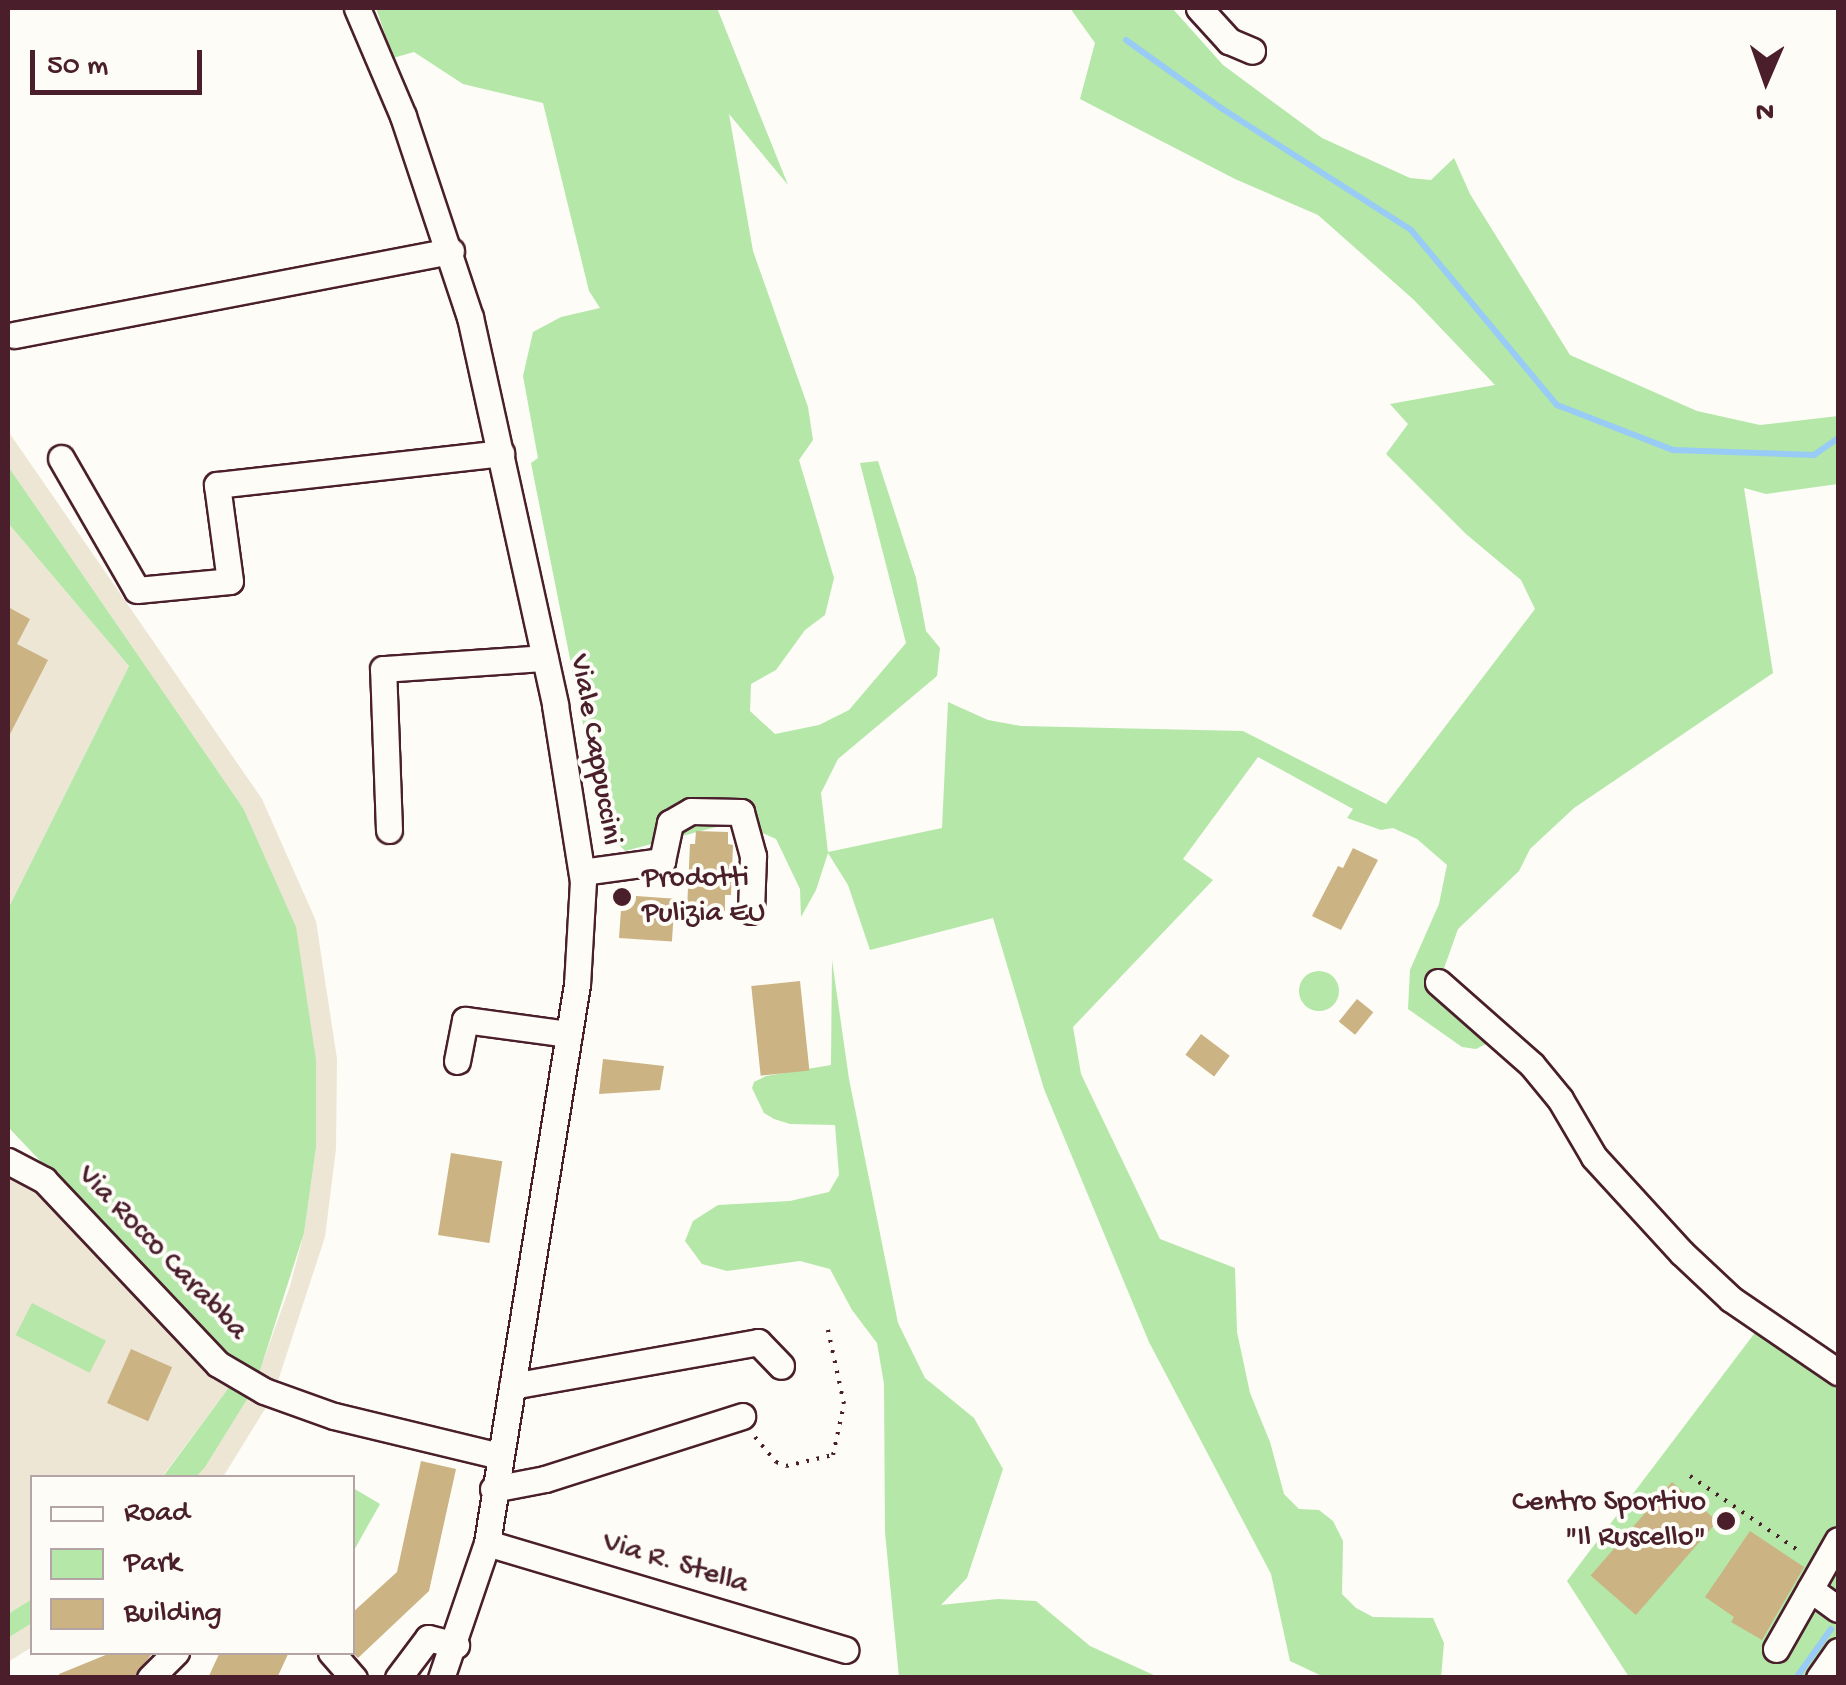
<!DOCTYPE html>
<html>
<head>
<meta charset="utf-8">
<style>
  body { margin:0 }
  #map { position:relative; width:1846px; height:1685px; overflow:hidden; background:#fdfcf7; font-family:"Gochi Hand",sans-serif }
  div>[style] { position:absolute }
  .built>* { inset:0; background:#eee6d4 }
  .green>* { inset:0; background:#b4e7a8; transform-origin:0 0 }
  .round { border-radius:50% }
  .stream>* { height:6px; margin:-3px; padding:0 3px; transform-origin:3px; border-radius:3px; background:#98cbf5 }
  .building>* { inset:0; background:#cbb383; transform-origin:0 0 }
  .path>* { height:4px; margin-top:-2px; transform-origin:0; background:repeating-linear-gradient(90deg,#4a1f2b 0 2.5px,transparent 0 10.5px) }
  .roads { filter:drop-shadow(2px 0 #4a1f2b) drop-shadow(-2px 0 #4a1f2b) drop-shadow(0 2px #4a1f2b) drop-shadow(0 -2px #4a1f2b) }
  .minor>* { height:25px; margin:-12.5px; padding:0 12.5px; transform-origin:12.5px; border-radius:12.5px; background:#fdfcf7 }
  .dots>* { width:28px; height:28px; translate:-50% -50%; box-sizing:border-box; border:5px solid #fdfcf7; border-radius:50% }
  span { translate:-50% -50%; white-space:nowrap; text-align:center; line-height:1.15; -webkit-text-stroke:8px #fdfcf7; paint-order:stroke }
  .street-label { font-size:30px; color:#4a1f2b }
  .poi-label { font-size:30px; color:#4a1f2b }
  .left { translate:0 -50%; text-align:left }
  .right { translate:-100% -50%; text-align:right }
  .frame { position:absolute; inset:0; border:10px solid #4a1f2b; pointer-events:none }
  .legend { position:absolute; left:30px; top:1475px; width:325px; height:180px; box-sizing:border-box; background:#fdfcf7; border:2px solid #b5a4a5; margin:0; padding:12px 18px; list-style:none; font-size:30px; color:#4a1f2b }
  .legend li { display:flex; align-items:center; gap:20px; height:50px }
  .legend b { width:50px; border:2px solid #b5a4a5 }
  .north { position:absolute; left:1716px; top:30px; width:100px; height:100px; -webkit-text-stroke:8px #fdfcf7; paint-order:stroke; rotate:182deg; font-size:28px; font-weight:700; line-height:40px; text-align:center; color:#4a1f2b }
  .north::after { content:''; display:block; margin:auto; width:35px; height:45px; background:#4a1f2b; clip-path:polygon(50% 0,100% 100%,50% 72%,0 100%) }
  .scale { position:absolute; left:30px; top:50px; width:172px; height:45px; box-sizing:border-box; border:5px solid #4a1f2b; border-top:0; padding-left:12px; font-size:30px; line-height:35px; white-space:nowrap; color:#4a1f2b; -webkit-text-stroke:8px #fdfcf7; paint-order:stroke }
</style>
</head>
<body>
<div id="map">
  <div class="built">
    <i style="clip-path:polygon(8px 431px,262px 799px,316px 921px,337px 1059px,336px 1149px,325px 1237px,273px 1396px,223px 1477px,196px 1477px,254px 1387px,290px 1286px,304px 1233px,316px 1148px,316px 1060px,243px 808px,8px 466px)"></i>
    <i style="clip-path:polygon(8px 523px,129px 666px,8px 909px)"></i>
    <i style="clip-path:polygon(8px 1162px,230px 1386px,162px 1477px,32px 1478px,32px 1599px,8px 1614px)"></i>
    <i style="clip-path:polygon(32px 1623px,32px 1647px,8px 1662px,8px 1638px)"></i>
  </div>
  <div class="green">
    <i style="clip-path:polygon(376px 8px,717px 8px,788px 185px,729px 114px,753px 251px,808px 407px,813px 440px,799px 460px,834px 578px,825px 615px,805px 630px,776px 670px,751px 684px,750px 711px,775px 734px,819px 725px,849px 710px,906px 643px,860px 463px,878px 461px,916px 578px,926px 631px,940px 648px,937px 676px,838px 759px,821px 793px,828px 852px,942px 828px,948px 702px,988px 720px,1021px 726px,1243px 731px,1386px 804px,1535px 609px,1521px 580px,1466px 534px,1386px 454px,1408px 424px,1390px 404px,1495px 385px,1414px 300px,1318px 215px,1235px 179px,1080px 99px,1095px 43px,1070px 8px,1172px 8px,1223px 65px,1322px 138px,1410px 178px,1431px 180px,1454px 158px,1470px 194px,1570px 355px,1697px 411px,1760px 425px,1838px 416px,1838px 484px,1766px 494px,1744px 488px,1773px 673px,1574px 808px,1530px 849px,1519px 871px,1458px 929px,1442px 974px,1490px 1042px,1476px 1049px,1462px 1047px,1408px 1009px,1410px 970px,1439px 904px,1447px 865px,1417px 839px,1393px 828px,1381px 830px,1347px 818px,1353px 809px,1258px 757px,1183px 859px,1213px 880px,1073px 1027px,1081px 1074px,1160px 1239px,1235px 1268px,1237px 1332px,1250px 1393px,1270px 1442px,1284px 1494px,1299px 1509px,1319px 1510px,1333px 1521px,1343px 1541px,1342px 1594px,1356px 1608px,1373px 1617px,1433px 1618px,1444px 1643px,1441px 1677px,1324px 1677px,1290px 1661px,1271px 1574px,1149px 1342px,1044px 1089px,993px 918px,870px 950px,848px 885px,828px 853px,816px 890px,801px 917px,800px 889px,776px 839px,754px 829px,720px 826px,625px 851px,604px 829px,531px 463px,538px 458px,523px 376px,533px 332px,561px 317px,600px 308px,589px 291px,543px 103px,463px 84px,414px 52px,393px 58px)"></i>
    <i style="clip-path:polygon(8px 466px,243px 808px,296px 927px,316px 1060px,316px 1148px,304px 1233px,258px 1377px,214px 1343px,8px 1127px,8px 909px,129px 666px,8px 523px)"></i>
    <i style="clip-path:polygon(832px 960px,849px 1079px,898px 1323px,925px 1378px,974px 1418px,1003px 1469px,967px 1578px,941px 1605px,998px 1599px,1036px 1601px,1090px 1646px,1158px 1677px,899px 1677px,885px 1532px,884px 1384px,877px 1343px,852px 1310px,830px 1269px,800px 1261px,727px 1271px,702px 1264px,685px 1241px,693px 1221px,718px 1205px,790px 1201px,829px 1192px,839px 1175px,835px 1125px,790px 1124px,774px 1119px,764px 1113px,752px 1088px,754px 1082px,766px 1076px,831px 1065px)"></i>
    <i class="round" style="left:1299px;top:971px;width:40px;height:40px"></i>
    <i style="left:32px;top:1303px;width:83px;height:36px;rotate:27deg"></i>
    <i style="clip-path:polygon(1757px 1330px,1838px 1382px,1838px 1637px,1810px 1677px,1629px 1677px,1567px 1581px)"></i>
    <i style="clip-path:polygon(230px 1386px,249px 1396px,205px 1467px,196px 1477px,162px 1478px)"></i>
    <i style="clip-path:polygon(353px 1488px,380px 1504px,353px 1552px)"></i>
    <i style="clip-path:polygon(32px 1599px,32px 1623px,8px 1638px,8px 1614px)"></i>
  </div>
  <div class="stream">
    <i style="left:1126px;top:40px;width:117px;rotate:35.6deg"></i>
    <i style="left:1221px;top:108px;width:226px;rotate:32.7deg"></i>
    <i style="left:1411px;top:230px;width:228px;rotate:50.2deg"></i>
    <i style="left:1557px;top:405px;width:124px;rotate:21.2deg"></i>
    <i style="left:1673px;top:450px;width:141px;rotate:2deg"></i>
    <i style="left:1814px;top:455px;width:29px;rotate:-35deg"></i>
    <i style="left:1796px;top:1678px;width:60px;rotate:-54.5deg"></i>
  </div>
  <div class="building">
    <i style="clip-path:polygon(8px 607px,30px 619px,17px 644px,48px 660px,8px 738px)"></i>
    <i style="clip-path:polygon(696px 831px,728px 832px,728px 844px,733px 845px,731px 895px,725px 895px,725px 911px,687px 910px,690px 844px,695px 844px)"></i>
    <i style="clip-path:polygon(1353px 848px,1378px 860px,1341px 930px,1312px 916px,1338px 866px,1343px 868px)"></i>
    <i style="left:622px;top:895px;width:53px;height:43px;rotate:4deg"></i>
    <i style="left:800px;top:981px;width:90px;height:49px;rotate:84deg"></i>
    <i style="left:1357px;top:999px;width:21px;height:29px;rotate:39deg"></i>
    <i style="left:1201px;top:1034px;width:36px;height:26px;rotate:37deg"></i>
    <i style="clip-path:polygon(603px 1059px,664px 1066px,660px 1090px,599px 1094px)"></i>
    <i style="left:451px;top:1153px;width:52px;height:83px;rotate:9deg"></i>
    <i style="left:131px;top:1349px;width:45px;height:59px;rotate:24deg"></i>
    <i style="clip-path:polygon(421px 1461px,456px 1469px,429px 1591px,358px 1658px,352px 1652px,352px 1613px,397px 1572px)"></i>
    <i style="left:1672px;top:1482px;width:60px;height:124px;rotate:41deg"></i>
    <i style="clip-path:polygon(1750px 1531px,1804px 1567px,1762px 1640px,1731px 1622px,1734px 1617px,1705px 1597px)"></i>
    <i style="clip-path:polygon(113px 1652px,153px 1652px,134px 1678px,60px 1678px,59px 1674px)"></i>
    <i style="clip-path:polygon(220px 1652px,289px 1652px,277px 1678px,208px 1678px)"></i>
  </div>
  <div class="path">
    <i style="left:755px;top:1437px;width:33px;rotate:50deg"></i>
    <i style="left:776px;top:1462px;width:11px;rotate:22deg"></i>
    <i style="left:786px;top:1466px;width:48px;rotate:-13.2deg"></i>
    <i style="left:833px;top:1455px;width:52px;rotate:-77.8deg"></i>
    <i style="left:844px;top:1404px;width:76px;rotate:-102.2deg"></i>
    <i style="left:1690px;top:1476px;width:136px;rotate:34.5deg"></i>
  </div>
  <div class="roads">
    <div class="minor">
      <i style="left:357px;top:8px;width:117px;rotate:66.9deg"></i>
      <i style="left:403px;top:116px;width:212px;rotate:71.6deg"></i>
      <i style="left:470px;top:317px;width:397px;rotate:77.6deg"></i>
      <i style="left:555px;top:705px;width:178px;rotate:81deg"></i>
      <i style="left:583px;top:881px;width:103px;rotate:93.3deg"></i>
      <i style="left:577px;top:984px;width:566px;rotate:99.15deg"></i>
      <i style="left:487px;top:1543px;width:143px;rotate:108.8deg"></i>
      <i style="left:1199px;top:8px;width:45px;rotate:47.7deg"></i>
      <i style="left:1229px;top:41px;width:25px;rotate:23deg"></i>
      <i style="left:14px;top:335px;width:445px;rotate:-10.9deg"></i>
      <i style="left:61px;top:458px;width:152px;rotate:60.1deg"></i>
      <i style="left:137px;top:590px;width:93px;rotate:-5.5deg"></i>
      <i style="left:230px;top:581px;width:97px;rotate:-97.7deg"></i>
      <i style="left:217px;top:485px;width:286px;rotate:-6.4deg"></i>
      <i style="left:389px;top:830px;width:161px;rotate:-92.1deg"></i>
      <i style="left:383px;top:669px;width:162px;rotate:-3.9deg"></i>
      <i style="left:582px;top:872px;width:81px;rotate:-7.8deg"></i>
      <i style="left:662px;top:861px;width:39px;rotate:-78deg"></i>
      <i style="left:670px;top:823px;width:24px;rotate:-30deg"></i>
      <i style="left:691px;top:811px;width:50px;rotate:1.1deg"></i>
      <i style="left:741px;top:812px;width:46px;rotate:74.7deg"></i>
      <i style="left:753px;top:856px;width:55px;rotate:92.1deg"></i>
      <i style="left:1438px;top:982px;width:125px;rotate:41.4deg"></i>
      <i style="left:1532px;top:1065px;width:44px;rotate:50.5deg"></i>
      <i style="left:1560px;top:1099px;width:67px;rotate:59.6deg"></i>
      <i style="left:1594px;top:1157px;width:130px;rotate:47.5deg"></i>
      <i style="left:1682px;top:1253px;width:67px;rotate:43.2deg"></i>
      <i style="left:1731px;top:1299px;width:130px;rotate:34.3deg"></i>
      <i style="left:457px;top:1061px;width:42px;rotate:-79deg"></i>
      <i style="left:465px;top:1020px;width:105px;rotate:7.7deg"></i>
      <i style="left:8px;top:1161px;width:41px;rotate:27.8deg"></i>
      <i style="left:44px;top:1180px;width:253px;rotate:46.6deg"></i>
      <i style="left:218px;top:1364px;width:53px;rotate:30.4deg"></i>
      <i style="left:264px;top:1391px;width:74px;rotate:19.7deg"></i>
      <i style="left:334px;top:1416px;width:170px;rotate:13.6deg"></i>
      <i style="left:512px;top:1386px;width:250px;rotate:-10.1deg"></i>
      <i style="left:758px;top:1342px;width:33px;rotate:46deg"></i>
      <i style="left:493px;top:1489px;width:53px;rotate:-10.9deg"></i>
      <i style="left:545px;top:1479px;width:207px;rotate:-17.7deg"></i>
      <i style="left:487px;top:1543px;width:374px;rotate:16.6deg"></i>
      <i style="left:1810px;top:1589px;width:34px;rotate:36deg"></i>
      <i style="left:1776px;top:1649px;width:125px;rotate:-60.4deg"></i>
      <i style="left:331px;top:1652px;width:35px;rotate:49deg"></i>
      <i style="left:150px;top:1678px;width:37px;rotate:-45deg"></i>
      <i style="left:398px;top:1678px;width:50px;rotate:-53.1deg"></i>
      <i style="left:428px;top:1638px;width:29px;rotate:14deg"></i>
      <i style="left:1819px;top:1678px;width:33px;rotate:-55deg"></i>
    </div>
  </div>
  <div class="dots">
    <i style="left:622px;top:897px;background:#4a1f2b"></i>
    <i style="left:1726px;top:1521px;background:#4a1f2b"></i>
  </div>
  <div class="street-label">
    <span style="left:594px;top:750px;rotate:80deg">Viale Cappuccini</span>
    <span style="left:161px;top:1254px;rotate:46deg">Via Rocco Carabba</span>
    <span style="left:675px;top:1565px;rotate:17deg">Via R. Stella</span>
  </div>
  <div class="poi-label">
    <span class="left" style="left:642px;top:897px">Prodotti<br>Pulizia EU</span>
    <span class="right" style="left:1706px;top:1521px">Centro Sportivo<br>"Il Ruscello"</span>
  </div>
  <div class="frame"></div>
  <ul class="legend">
  <li><b style="height:12px;background:#fdfcf7"></b>Road</li>
  <li><b style="height:28px;background:#b4e7a8"></b>Park</li>
  <li><b style="height:28px;background:#cbb383"></b>Building</li>
  </ul>
  <div class="north">N</div>
  <div class="scale">50 m</div>
</div>
</body>
</html>
